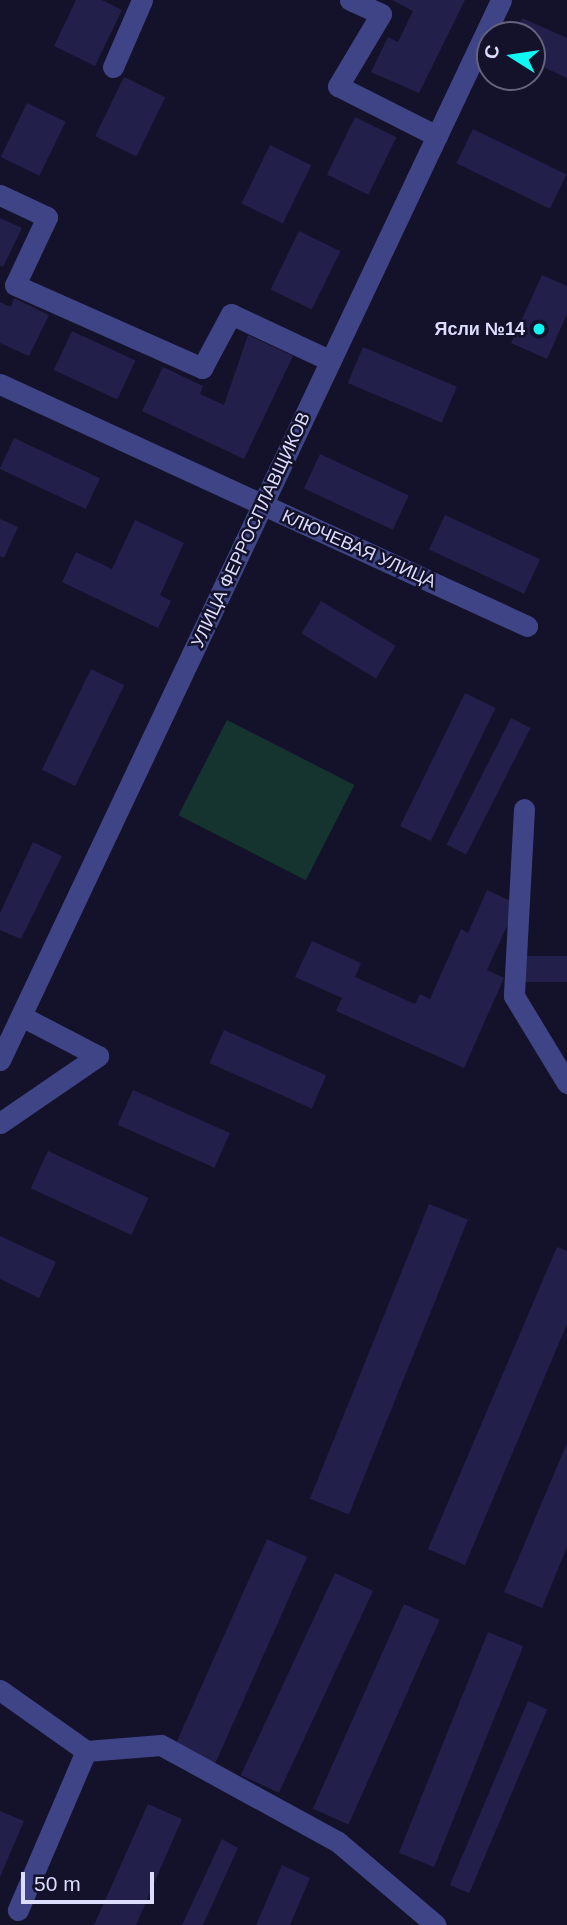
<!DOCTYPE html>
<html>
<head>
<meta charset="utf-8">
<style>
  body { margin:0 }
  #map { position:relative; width:567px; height:1925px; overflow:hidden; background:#13122a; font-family:Arial,sans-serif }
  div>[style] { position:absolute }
  .green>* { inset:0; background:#15342f; transform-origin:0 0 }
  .building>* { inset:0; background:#221f4a; transform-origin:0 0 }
  .minor>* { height:21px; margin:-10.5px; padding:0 10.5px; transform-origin:10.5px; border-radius:10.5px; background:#3f4487 }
  .dots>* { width:19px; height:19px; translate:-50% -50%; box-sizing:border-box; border:4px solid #13122a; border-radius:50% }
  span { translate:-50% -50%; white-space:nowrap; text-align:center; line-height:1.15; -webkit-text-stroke:5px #13122a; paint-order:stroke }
  .poi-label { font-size:18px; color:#dcdcfe; font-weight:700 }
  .right { translate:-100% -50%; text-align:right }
  .street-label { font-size:18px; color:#dcdcfe }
  .north { position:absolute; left:476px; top:21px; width:70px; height:70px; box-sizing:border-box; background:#13122a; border:2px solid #63637f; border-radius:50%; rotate:282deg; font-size:19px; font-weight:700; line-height:28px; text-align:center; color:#dcdcfe }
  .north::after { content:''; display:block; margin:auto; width:24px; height:32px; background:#10f6f3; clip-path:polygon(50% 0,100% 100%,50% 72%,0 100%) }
  .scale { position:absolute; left:21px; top:1872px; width:133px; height:32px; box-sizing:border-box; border:4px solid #dcdcfe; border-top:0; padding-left:9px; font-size:21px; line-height:24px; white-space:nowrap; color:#dcdcfe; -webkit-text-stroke:5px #13122a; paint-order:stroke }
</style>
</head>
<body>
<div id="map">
  <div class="green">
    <i style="left:227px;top:720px;width:143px;height:107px;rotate:27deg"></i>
  </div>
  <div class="building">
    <i style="clip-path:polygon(76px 0,102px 0,122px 10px,95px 66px,54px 46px)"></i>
    <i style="clip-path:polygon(392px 0,465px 0,419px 93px,371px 72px,388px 37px,398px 42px,413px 11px)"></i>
    <i style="clip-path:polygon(522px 18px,567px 38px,567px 78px,532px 62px,532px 35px,514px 35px)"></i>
    <i style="left:124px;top:77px;width:46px;height:66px;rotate:26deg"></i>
    <i style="left:27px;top:103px;width:43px;height:60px;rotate:26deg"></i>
    <i style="left:355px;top:117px;width:46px;height:64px;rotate:26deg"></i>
    <i style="left:473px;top:129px;width:104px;height:38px;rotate:26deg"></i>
    <i style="left:270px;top:145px;width:46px;height:65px;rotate:26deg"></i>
    <i style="clip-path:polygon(0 218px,22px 228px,3px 267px,0 266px)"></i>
    <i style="left:299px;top:231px;width:46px;height:65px;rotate:26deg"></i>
    <i style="clip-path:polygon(542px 275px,567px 286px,567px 314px,547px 359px,511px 343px)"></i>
    <i style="clip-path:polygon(14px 298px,49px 315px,29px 356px,0 343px,0 302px,11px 307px)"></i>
    <i style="left:72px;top:331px;width:70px;height:43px;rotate:25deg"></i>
    <i style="clip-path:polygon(248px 335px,293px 356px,244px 459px,142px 411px,163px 367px,203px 386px,200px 394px,224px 405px)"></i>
    <i style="left:363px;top:347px;width:102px;height:39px;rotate:23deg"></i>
    <i style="left:14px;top:438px;width:95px;height:34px;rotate:25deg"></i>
    <i style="left:320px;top:454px;width:98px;height:38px;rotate:25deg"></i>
    <i style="left:445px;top:515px;width:105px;height:38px;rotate:25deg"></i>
    <i style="clip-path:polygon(0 519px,18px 527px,4px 558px,0 556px)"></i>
    <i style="clip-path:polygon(135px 520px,184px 543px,160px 595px,171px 601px,158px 628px,62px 582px,76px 552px,112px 569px)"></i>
    <i style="left:321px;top:601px;width:87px;height:38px;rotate:31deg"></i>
    <i style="left:91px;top:669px;width:37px;height:112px;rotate:26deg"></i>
    <i style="left:465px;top:693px;width:34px;height:148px;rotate:26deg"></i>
    <i style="left:511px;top:718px;width:22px;height:142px;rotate:27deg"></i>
    <i style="clip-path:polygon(33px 842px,62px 856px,21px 939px,0 930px,0 913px)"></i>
    <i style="clip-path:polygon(487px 890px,517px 904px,487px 970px,504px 978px,464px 1068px,336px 1011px,342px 998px,295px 977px,312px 941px,361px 963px,355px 977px,415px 1004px,420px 994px,430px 999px,461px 929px,468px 933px)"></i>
    <i style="left:567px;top:956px;width:26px;height:48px;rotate:90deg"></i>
    <i style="left:224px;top:1030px;width:112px;height:36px;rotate:24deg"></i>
    <i style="left:133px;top:1090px;width:106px;height:38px;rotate:24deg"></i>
    <i style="left:48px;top:1151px;width:111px;height:41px;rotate:25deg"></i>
    <i style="left:429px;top:1204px;width:42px;height:318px;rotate:22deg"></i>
    <i style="clip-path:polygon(0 1236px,56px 1262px,39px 1298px,0 1279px)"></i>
    <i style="clip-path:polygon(557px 1247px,567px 1251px,567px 1324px,465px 1565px,428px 1549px)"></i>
    <i style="clip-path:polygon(567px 1443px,567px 1547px,542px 1608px,504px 1592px)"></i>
    <i style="left:267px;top:1539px;width:44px;height:226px;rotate:24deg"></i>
    <i style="left:335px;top:1573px;width:42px;height:223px;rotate:25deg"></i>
    <i style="left:404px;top:1604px;width:39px;height:224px;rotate:24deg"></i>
    <i style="left:488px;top:1632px;width:38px;height:238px;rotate:22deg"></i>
    <i style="left:528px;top:1701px;width:21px;height:200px;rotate:23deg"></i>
    <i style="clip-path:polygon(148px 1804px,182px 1819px,136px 1925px,94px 1925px)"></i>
    <i style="clip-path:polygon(0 1811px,24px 1821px,0 1877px)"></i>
    <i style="clip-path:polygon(222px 1839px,238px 1848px,203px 1925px,182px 1925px)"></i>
    <i style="clip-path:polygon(282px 1865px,310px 1878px,290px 1925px,256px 1925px)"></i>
  </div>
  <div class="minor">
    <i style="left:350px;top:0;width:34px;rotate:24deg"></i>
    <i style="left:381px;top:14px;width:84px;rotate:120.8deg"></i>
    <i style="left:338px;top:86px;width:111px;rotate:26.8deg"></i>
    <i style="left:113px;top:67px;width:73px;rotate:-66.6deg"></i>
    <i style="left:0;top:195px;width:52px;rotate:25.1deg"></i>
    <i style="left:47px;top:217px;width:75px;rotate:115.2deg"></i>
    <i style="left:15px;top:285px;width:205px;rotate:23.9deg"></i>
    <i style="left:202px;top:368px;width:61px;rotate:-61.8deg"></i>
    <i style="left:231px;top:314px;width:110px;rotate:25.2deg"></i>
    <i style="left:0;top:384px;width:580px;rotate:24.66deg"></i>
    <i style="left:524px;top:809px;width:187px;rotate:93.1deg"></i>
    <i style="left:514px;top:996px;width:102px;rotate:58.7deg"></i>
    <i style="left:0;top:1060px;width:1172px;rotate:-64.7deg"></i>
    <i style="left:0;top:1123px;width:119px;rotate:-34.4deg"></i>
    <i style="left:98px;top:1056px;width:85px;rotate:-152.5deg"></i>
    <i style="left:0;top:1690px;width:105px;rotate:35.3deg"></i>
    <i style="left:86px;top:1751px;width:173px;rotate:113.2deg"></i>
    <i style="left:86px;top:1751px;width:75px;rotate:-4.6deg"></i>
    <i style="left:161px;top:1745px;width:202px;rotate:28.7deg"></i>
    <i style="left:338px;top:1842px;width:128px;rotate:40.3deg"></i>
  </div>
  <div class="dots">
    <i style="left:539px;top:329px;background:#10f6f3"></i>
  </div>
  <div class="poi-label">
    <span class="right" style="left:525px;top:329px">Ясли №14</span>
  </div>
  <div class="street-label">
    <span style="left:251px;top:530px;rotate:-65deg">УЛИЦА ФЕРРОСПЛАВЩИКОВ</span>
    <span style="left:359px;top:549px;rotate:24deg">КЛЮЧЕВАЯ УЛИЦА</span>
  </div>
  <div class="north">С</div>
  <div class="scale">50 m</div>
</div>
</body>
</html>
